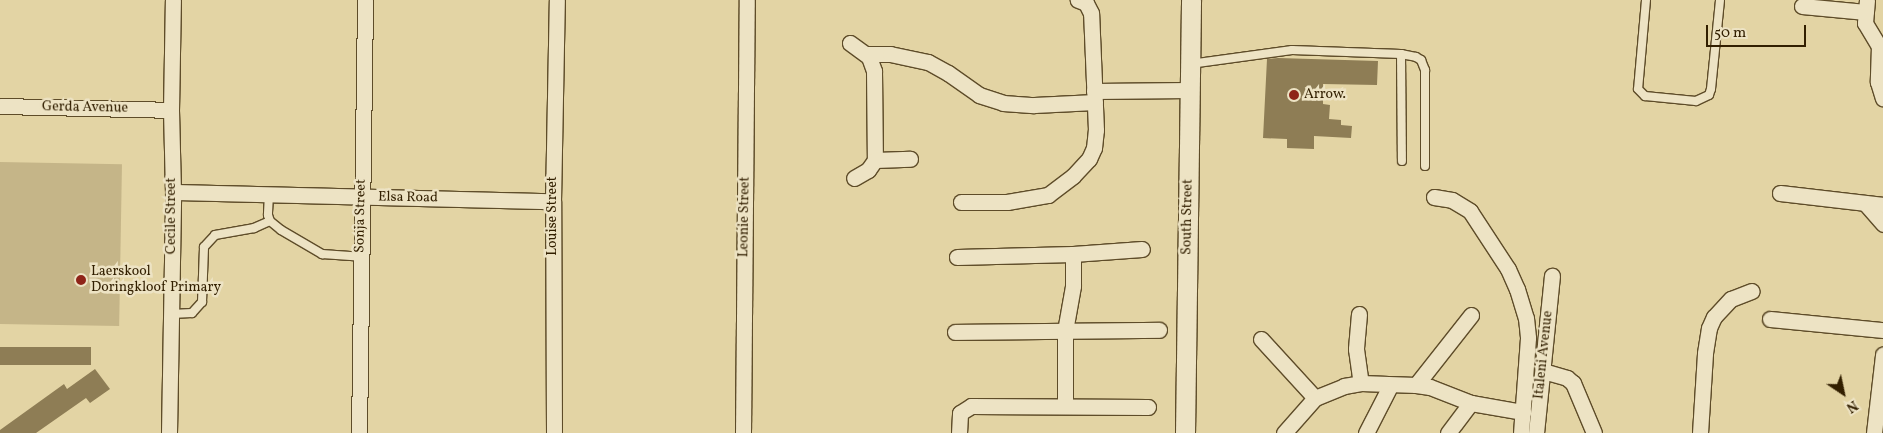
<!DOCTYPE html>
<html>
<head>
<meta charset="utf-8">
<style>
  body { margin:0 }
  #map { position:relative; width:1883px; height:433px; overflow:hidden; background:#e3d4a4; font-family:Vollkorn,serif }
  div>[style] { position:absolute }
  .green>* { inset:0; background:#c5b588; transform-origin:0 0 }
  .building>* { inset:0; background:#8e7d55; transform-origin:0 0 }
  .roads { filter:drop-shadow(1px 0 #5e4c29) drop-shadow(-1px 0 #5e4c29) drop-shadow(0 1px #5e4c29) drop-shadow(0 -1px #5e4c29) }
  .service>* { height:8px; margin:-4px; padding:0 4px; transform-origin:4px; border-radius:4px; background:#ede3c4 }
  .minor>* { height:15px; margin:-7.5px; padding:0 7.5px; transform-origin:7.5px; border-radius:7.5px; background:#ede3c4 }
  .tertiary>* { height:19px; margin:-9.5px; padding:0 9.5px; transform-origin:9.5px; border-radius:9.5px; background:#ede3c4 }
  .dots>* { width:14px; height:14px; translate:-50% -50%; box-sizing:border-box; border:2px solid #ede3c4; border-radius:50% }
  span { translate:-50% -50%; white-space:nowrap; text-align:center; line-height:1.15; -webkit-text-stroke:5px #ede3c4; paint-order:stroke }
  .poi-label { font-size:14px; color:#321f00 }
  .left { translate:0 -50%; text-align:left }
  .street-label { font-size:14px; color:#321f00 }
  .north { position:absolute; left:1818px; top:368px; width:50px; height:50px; -webkit-text-stroke:4px #ede3c4; paint-order:stroke; rotate:146deg; font-size:14px; font-weight:700; line-height:20px; text-align:center; color:#321f00 }
  .north::after { content:''; display:block; margin:auto; width:18px; height:22px; background:#321f00; clip-path:polygon(50% 0,100% 100%,50% 72%,0 100%) }
  .scale { position:absolute; left:1706px; top:25px; width:100px; height:22px; box-sizing:border-box; border:2px solid #321f00; border-top:0; padding-left:6px; font-size:15px; line-height:18px; white-space:nowrap; color:#321f00; -webkit-text-stroke:4px #ede3c4; paint-order:stroke }
</style>
</head>
<body>
<div id="map">
  <div class="green">
    <i style="left:0;top:162px;width:122px;height:162px;rotate:1deg"></i>
  </div>
  <div class="building">
    <i style="clip-path:polygon(1278px 58px,1378px 61px,1377px 85px,1323px 84px,1323px 104px,1330px 105px,1329px 119px,1341px 120px,1341px 125px,1352px 126px,1351px 138px,1314px 136px,1314px 149px,1287px 148px,1287px 139px,1263px 138px,1267px 59px)"></i>
    <i style="left:0;top:347px;width:91px;height:18px"></i>
    <i style="clip-path:polygon(95px 369px,110px 389px,90px 403px,86px 398px,36px 433px,0 433px,0 430px,64px 384px,67px 389px)"></i>
  </div>
  <div class="roads">
    <div class="service">
      <i style="left:1646px;top:0;width:89px;rotate:95.1deg"></i>
      <i style="left:1638px;top:89px;width:10px;rotate:45deg"></i>
      <i style="left:1645px;top:96px;width:51px;rotate:5.6deg"></i>
      <i style="left:1696px;top:101px;width:14px;rotate:-25deg"></i>
      <i style="left:1709px;top:95px;width:6px;rotate:-72deg"></i>
      <i style="left:1711px;top:89px;width:89px;rotate:-84.2deg"></i>
      <i style="left:1401px;top:54px;width:107px;rotate:89.5deg"></i>
      <i style="left:1190px;top:64px;width:103px;rotate:-7.8deg"></i>
      <i style="left:1292px;top:50px;width:109px;rotate:2.1deg"></i>
      <i style="left:1401px;top:54px;width:15px;rotate:11deg"></i>
      <i style="left:1416px;top:57px;width:6px;rotate:31deg"></i>
      <i style="left:1421px;top:60px;width:11px;rotate:68deg"></i>
      <i style="left:1425px;top:70px;width:96px;rotate:90deg"></i>
      <i style="left:269px;top:194px;width:21px;rotate:93deg"></i>
      <i style="left:268px;top:215px;width:6px;rotate:72deg"></i>
      <i style="left:270px;top:221px;width:14px;rotate:39deg"></i>
      <i style="left:281px;top:230px;width:48px;rotate:30.3deg"></i>
      <i style="left:322px;top:254px;width:39px;rotate:4deg"></i>
      <i style="left:171px;top:314px;width:21px;rotate:-3deg"></i>
      <i style="left:192px;top:313px;width:15px;rotate:-48deg"></i>
      <i style="left:202px;top:302px;width:55px;rotate:-87.9deg"></i>
      <i style="left:204px;top:247px;width:16px;rotate:-47deg"></i>
      <i style="left:215px;top:235px;width:40px;rotate:-10deg"></i>
      <i style="left:254px;top:228px;width:17px;rotate:-24deg"></i>
    </div>
    <div class="minor">
      <i style="left:1867px;top:0;width:23px;rotate:95deg"></i>
      <i style="left:1865px;top:23px;width:27px;rotate:59deg"></i>
      <i style="left:1879px;top:46px;width:36px;rotate:92deg"></i>
      <i style="left:1878px;top:82px;width:17px;rotate:73deg"></i>
      <i style="left:1802px;top:6px;width:64px;rotate:5.4deg"></i>
      <i style="left:850px;top:43px;width:24px;rotate:36deg"></i>
      <i style="left:869px;top:57px;width:15px;rotate:70deg"></i>
      <i style="left:874px;top:71px;width:89px;rotate:89.4deg"></i>
      <i style="left:875px;top:160px;width:12px;rotate:125deg"></i>
      <i style="left:868px;top:170px;width:16px;rotate:150deg"></i>
      <i style="left:866px;top:54px;width:24px"></i>
      <i style="left:890px;top:54px;width:39px;rotate:12deg"></i>
      <i style="left:928px;top:62px;width:23px;rotate:29deg"></i>
      <i style="left:948px;top:73px;width:38px;rotate:35deg"></i>
      <i style="left:979px;top:95px;width:25px;rotate:18deg"></i>
      <i style="left:1003px;top:103px;width:31px;rotate:4deg"></i>
      <i style="left:1034px;top:105px;width:61px;rotate:-2.8deg"></i>
      <i style="left:1094px;top:91px;width:95px;rotate:-0.6deg"></i>
      <i style="left:0;top:106px;width:171px;rotate:1.3deg"></i>
      <i style="left:875px;top:160px;width:35px;rotate:-2deg"></i>
      <i style="left:173px;top:192px;width:380px;rotate:1.4deg"></i>
      <i style="left:1780px;top:193px;width:104px;rotate:6.6deg"></i>
      <i style="left:1434px;top:197px;width:18px;rotate:9deg"></i>
      <i style="left:1452px;top:200px;width:21px;rotate:31deg"></i>
      <i style="left:1470px;top:211px;width:69px;rotate:56.8deg"></i>
      <i style="left:1508px;top:269px;width:22px;rotate:66deg"></i>
      <i style="left:1517px;top:289px;width:30px;rotate:73deg"></i>
      <i style="left:1526px;top:318px;width:20px;rotate:84deg"></i>
      <i style="left:1528px;top:338px;width:95px;rotate:94.2deg"></i>
      <i style="left:961px;top:202px;width:46px"></i>
      <i style="left:1007px;top:202px;width:42px;rotate:-9.7deg"></i>
      <i style="left:1048px;top:195px;width:31px;rotate:-37deg"></i>
      <i style="left:1073px;top:176px;width:23px;rotate:-47deg"></i>
      <i style="left:1089px;top:159px;width:12px;rotate:-66deg"></i>
      <i style="left:1094px;top:148px;width:18px;rotate:-84deg"></i>
      <i style="left:1096px;top:130px;width:117px;rotate:-92.4deg"></i>
      <i style="left:1091px;top:13px;width:11px;rotate:-117deg"></i>
      <i style="left:1086px;top:3px;width:9px;rotate:-159deg"></i>
      <i style="left:1865px;top:203px;width:28px;rotate:49deg"></i>
      <i style="left:957px;top:257px;width:116px;rotate:-1.5deg"></i>
      <i style="left:1073px;top:254px;width:69px;rotate:-4.1deg"></i>
      <i style="left:1359px;top:314px;width:35px;rotate:95deg"></i>
      <i style="left:1356px;top:349px;width:34px;rotate:82deg"></i>
      <i style="left:1770px;top:319px;width:114px;rotate:5.6deg"></i>
      <i style="left:955px;top:332px;width:204px;rotate:-0.6deg"></i>
      <i style="left:1261px;top:339px;width:80px;rotate:47.5deg"></i>
      <i style="left:1315px;top:398px;width:31px;rotate:-22deg"></i>
      <i style="left:1344px;top:386px;width:17px;rotate:-10deg"></i>
      <i style="left:1361px;top:383px;width:55px;rotate:2.1deg"></i>
      <i style="left:1416px;top:385px;width:14px;rotate:8deg"></i>
      <i style="left:1430px;top:387px;width:44px;rotate:21.3deg"></i>
      <i style="left:1471px;top:403px;width:53px;rotate:9.8deg"></i>
      <i style="left:1543px;top:371px;width:25px;rotate:16deg"></i>
      <i style="left:1567px;top:378px;width:8px;rotate:40deg"></i>
      <i style="left:1573px;top:383px;width:54px;rotate:67.2deg"></i>
      <i style="left:1416px;top:385px;width:89px;rotate:-51.8deg"></i>
      <i style="left:1065px;top:406px;width:75px;rotate:-90deg"></i>
      <i style="left:1065px;top:331px;width:46px;rotate:-79.9deg"></i>
      <i style="left:1073px;top:286px;width:32px;rotate:-90deg"></i>
      <i style="left:169px;top:433px;width:241px;rotate:-89deg"></i>
      <i style="left:173px;top:192px;width:82px;rotate:-91.4deg"></i>
      <i style="left:171px;top:110px;width:110px;rotate:-89deg"></i>
      <i style="left:359px;top:433px;width:433px;rotate:-89.2deg"></i>
      <i style="left:554px;top:433px;width:232px;rotate:-90.2deg"></i>
      <i style="left:553px;top:201px;width:201px;rotate:-88.9deg"></i>
      <i style="left:743px;top:433px;width:433px;rotate:-89.5deg"></i>
      <i style="left:959px;top:433px;width:20px;rotate:-87deg"></i>
      <i style="left:960px;top:413px;width:13px;rotate:-32deg"></i>
      <i style="left:971px;top:406px;width:177px;rotate:0.3deg"></i>
      <i style="left:1284px;top:433px;width:47px;rotate:-48.5deg"></i>
      <i style="left:1366px;top:433px;width:53px;rotate:-62.9deg"></i>
      <i style="left:1448px;top:433px;width:38px;rotate:-53deg"></i>
      <i style="left:1536px;top:433px;width:158px;rotate:-84.2deg"></i>
      <i style="left:1700px;top:433px;width:80px;rotate:-86.4deg"></i>
      <i style="left:1705px;top:353px;width:25px;rotate:-81deg"></i>
      <i style="left:1709px;top:328px;width:12px;rotate:-66deg"></i>
      <i style="left:1714px;top:317px;width:25px;rotate:-47deg"></i>
      <i style="left:1731px;top:299px;width:22px;rotate:-21deg"></i>
      <i style="left:1874px;top:433px;width:79px;rotate:-83.4deg"></i>
    </div>
    <div class="tertiary">
      <i style="left:1185px;top:433px;width:433px;rotate:-89.2deg"></i>
    </div>
  </div>
  <div class="dots">
    <i style="left:1294px;top:95px;background:#8f2418"></i>
    <i style="left:81px;top:280px;background:#8f2418"></i>
  </div>
  <div class="poi-label">
    <span class="left" style="left:1304px;top:95px">Arrow.</span>
    <span class="left" style="left:91px;top:280px">Laerskool<br>Doringkloof Primary</span>
  </div>
  <div class="street-label">
    <span style="left:85px;top:108px;rotate:1deg">Gerda Avenue</span>
    <span style="left:408px;top:198px;rotate:1deg">Elsa Road</span>
    <span style="left:172px;top:216px;rotate:-90deg">Cecile Street</span>
    <span style="left:361px;top:216px;rotate:-89deg">Sonja Street</span>
    <span style="left:553px;top:216px;rotate:-90deg">Louise Street</span>
    <span style="left:745px;top:217px;rotate:-89deg">Leonie Street</span>
    <span style="left:1188px;top:217px;rotate:-89deg">South Street</span>
    <span style="left:1544px;top:355px;rotate:-84deg">Italeni Avenue</span>
  </div>
  <div class="north">N</div>
  <div class="scale">50 m</div>
</div>
</body>
</html>
